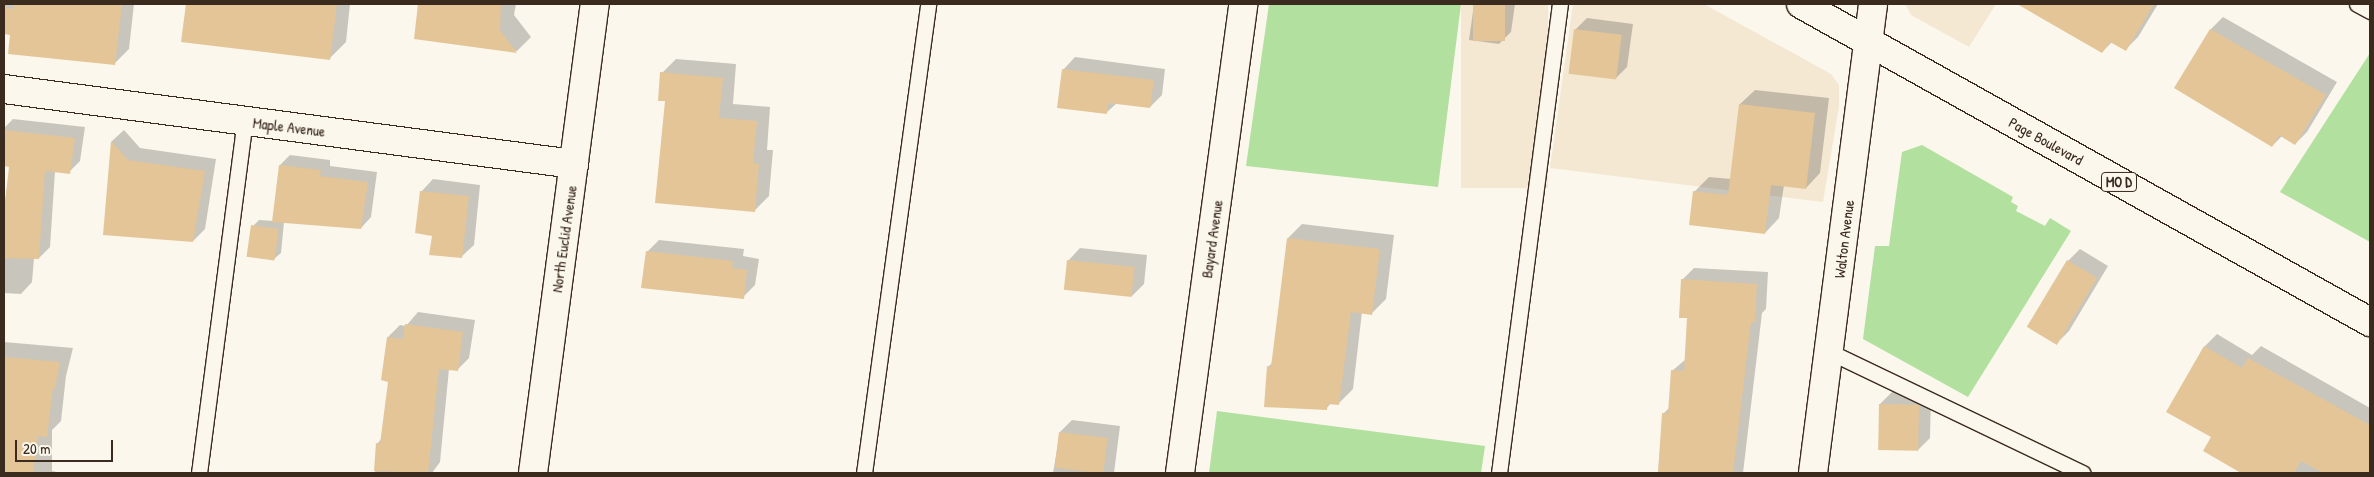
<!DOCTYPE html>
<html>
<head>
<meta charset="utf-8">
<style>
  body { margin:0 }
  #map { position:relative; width:2374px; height:477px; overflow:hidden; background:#fbf7ec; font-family:"Patrick Hand",sans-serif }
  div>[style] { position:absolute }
  .built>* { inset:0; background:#f4e8d2; transform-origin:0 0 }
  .green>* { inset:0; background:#b1e09f }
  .shadow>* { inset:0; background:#0003 }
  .building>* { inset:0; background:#e4c597; transform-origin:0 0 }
  .roads { filter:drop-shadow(1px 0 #3b2a1e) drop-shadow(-1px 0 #3b2a1e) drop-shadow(0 1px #3b2a1e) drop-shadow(0 -1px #3b2a1e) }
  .lane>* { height:15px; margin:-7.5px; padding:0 7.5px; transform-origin:7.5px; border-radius:7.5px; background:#fbf7ec }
  .street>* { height:28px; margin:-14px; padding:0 14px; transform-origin:14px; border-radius:14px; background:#fbf7ec }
  .primary>* { height:28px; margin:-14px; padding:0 14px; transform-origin:14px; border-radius:14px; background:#fbf7ec }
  span { translate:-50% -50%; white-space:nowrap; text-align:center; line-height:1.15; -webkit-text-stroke:4px #fbf7ec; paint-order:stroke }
  .shield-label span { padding:1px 4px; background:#fbf7ec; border:1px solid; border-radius:4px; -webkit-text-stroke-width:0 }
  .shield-label { font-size:14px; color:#3b2a1e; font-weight:700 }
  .street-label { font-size:15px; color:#3b2a1e }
  .frame { position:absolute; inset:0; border:5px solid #3b2a1e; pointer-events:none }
  .scale { position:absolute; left:15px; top:440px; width:98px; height:22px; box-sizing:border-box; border:2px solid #3b2a1e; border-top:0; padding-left:6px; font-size:15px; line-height:18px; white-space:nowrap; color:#3b2a1e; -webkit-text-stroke:4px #fbf7ec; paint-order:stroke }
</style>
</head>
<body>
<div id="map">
  <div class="built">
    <i style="left:1461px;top:4px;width:87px;height:184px"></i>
    <i style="clip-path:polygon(1573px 4px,1704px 4px,1831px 74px,1839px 85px,1839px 106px,1823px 202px,1550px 168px)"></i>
    <i style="clip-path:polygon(1905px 4px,1996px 4px,1969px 47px,1911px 15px)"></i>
  </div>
  <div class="green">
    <i style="clip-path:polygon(1269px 4px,1461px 4px,1438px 187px,1246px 166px)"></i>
    <i style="clip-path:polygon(2370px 53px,2370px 242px,2280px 192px)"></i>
    <i style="clip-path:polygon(1922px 145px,2013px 197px,2011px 202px,2018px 206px,2016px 211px,2045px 226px,2050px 218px,2071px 231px,1968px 397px,1863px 339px,1875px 246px,1889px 246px,1902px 152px)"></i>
    <i style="clip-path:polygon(1217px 411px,1485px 446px,1481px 473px,1209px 473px)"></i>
  </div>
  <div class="shadow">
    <i style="clip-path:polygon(5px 4px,134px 4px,129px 49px,115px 63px,4px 33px)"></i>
    <i style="clip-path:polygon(187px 4px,350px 4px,346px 42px,330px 58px,182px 41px)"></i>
    <i style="clip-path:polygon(420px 4px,516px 4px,514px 15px,531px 37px,517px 51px,415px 38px)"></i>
    <i style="clip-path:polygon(1474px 4px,1515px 4px,1511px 32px,1499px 44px,1469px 40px)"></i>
    <i style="clip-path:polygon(2057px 4px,2158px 4px,2138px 37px,2126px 49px,2112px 42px,2102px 52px,2048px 20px)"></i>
    <i style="clip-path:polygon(2223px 17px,2337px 82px,2307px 132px,2295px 144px,2282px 136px,2272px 146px,2176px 88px,2211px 29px)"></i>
    <i style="clip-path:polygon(1587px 18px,1633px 24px,1627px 67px,1615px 79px,1575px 30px)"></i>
    <i style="clip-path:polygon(1075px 57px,1165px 69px,1162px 95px,1150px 107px,1117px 103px,1106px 113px,1063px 70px)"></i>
    <i style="clip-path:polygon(676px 59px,736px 64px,733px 104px,770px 107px,767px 150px,773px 150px,769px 196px,755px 210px,662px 73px)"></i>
    <i style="clip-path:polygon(1755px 90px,1829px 98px,1820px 173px,1806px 188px,1784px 185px,1779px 218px,1765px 233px,1694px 192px,1709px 177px,1731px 179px,1740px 104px)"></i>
    <i style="clip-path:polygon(13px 119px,85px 127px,80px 161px,69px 172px,55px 171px,50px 247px,39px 258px,34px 258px,32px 282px,21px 294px,4px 293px,4px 209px,10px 166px,4px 165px,4px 128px)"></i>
    <i style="clip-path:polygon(124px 130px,140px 148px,216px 159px,205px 229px,193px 241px,104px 233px,112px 141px)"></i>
    <i style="clip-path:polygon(290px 155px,330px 160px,330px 166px,377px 172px,371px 217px,361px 228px,284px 222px,281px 253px,274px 259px,253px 226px,259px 220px,274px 221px,280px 165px)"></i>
    <i style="clip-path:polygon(433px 179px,480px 185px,474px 245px,461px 257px,433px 235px,421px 192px)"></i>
    <i style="clip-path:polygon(1302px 224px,1394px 235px,1386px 299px,1372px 313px,1362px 312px,1353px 389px,1338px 404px,1331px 403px,1326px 409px,1268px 367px,1273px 362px,1288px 238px)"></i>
    <i style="clip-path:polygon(659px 240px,744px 249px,743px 256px,759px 259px,755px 285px,743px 297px,647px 252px)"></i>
    <i style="clip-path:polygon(1080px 248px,1147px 255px,1144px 284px,1132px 296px,1068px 261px)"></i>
    <i style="clip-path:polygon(2080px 249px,2108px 266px,2069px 331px,2057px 343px,2068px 261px)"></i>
    <i style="clip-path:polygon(1694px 268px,1768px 272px,1766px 309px,1762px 313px,1743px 473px,1658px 473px,1663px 414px,1670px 407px,1672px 371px,1686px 359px,1689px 317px,1682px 280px)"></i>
    <i style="clip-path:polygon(418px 312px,475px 320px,469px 358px,457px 370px,449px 369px,440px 462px,432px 473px,375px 473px,377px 444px,382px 438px,389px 380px,388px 337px,400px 325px,406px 326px)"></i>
    <i style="clip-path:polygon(2217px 334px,2252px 355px,2261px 346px,2370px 408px,2370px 473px,2247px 473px,2205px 450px,2213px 437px,2205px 346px)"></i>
    <i style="clip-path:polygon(4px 342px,73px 348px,66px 376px,61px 421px,52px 430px,52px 471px,62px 473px,4px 473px)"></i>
    <i style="clip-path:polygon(1892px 392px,1931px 393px,1930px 438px,1917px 451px,1880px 404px)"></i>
    <i style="clip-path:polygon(1072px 420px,1120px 426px,1114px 473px,1053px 473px,1060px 432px)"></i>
  </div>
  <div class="building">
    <i style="clip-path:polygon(13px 4px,122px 4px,115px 65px,8px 54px,10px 35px,4px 34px,4px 7px,13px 9px)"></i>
    <i style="clip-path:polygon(186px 4px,337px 4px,330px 60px,181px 42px)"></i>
    <i style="clip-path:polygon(418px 4px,501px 4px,500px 30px,517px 53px,414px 39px)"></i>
    <i style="left:1473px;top:4px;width:32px;height:37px"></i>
    <i style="clip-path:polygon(2017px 4px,2154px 4px,2126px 51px,2110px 42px,2102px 53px)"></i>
    <i style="left:1574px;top:29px;width:48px;height:45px;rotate:7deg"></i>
    <i style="clip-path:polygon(2210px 29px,2326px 95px,2295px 145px,2279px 135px,2272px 147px,2174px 88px)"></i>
    <i style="clip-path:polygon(1062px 69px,1154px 80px,1150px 108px,1108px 103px,1107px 114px,1057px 108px)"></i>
    <i style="clip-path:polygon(660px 72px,723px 78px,719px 118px,757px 121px,753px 163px,759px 164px,755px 212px,655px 203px,665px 101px,658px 101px)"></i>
    <i style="clip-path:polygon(1739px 104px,1815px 113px,1806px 189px,1771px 185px,1765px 234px,1689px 225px,1693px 191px,1728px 195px)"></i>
    <i style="clip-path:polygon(4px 130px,75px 138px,70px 174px,45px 171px,39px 259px,4px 258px,4px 212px,9px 167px,4px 166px)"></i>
    <i style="clip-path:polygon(111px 141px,128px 160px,205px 171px,193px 242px,103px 235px)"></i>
    <i style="clip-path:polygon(279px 165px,321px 170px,320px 176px,368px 182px,361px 229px,272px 222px)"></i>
    <i style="clip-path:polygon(420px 191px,469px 196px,462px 258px,429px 255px,432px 236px,415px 233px)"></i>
    <i style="left:251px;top:225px;width:28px;height:32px;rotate:8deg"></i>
    <i style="clip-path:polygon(1287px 238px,1380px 249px,1372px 315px,1351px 312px,1339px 405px,1327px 404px,1327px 410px,1264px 407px,1267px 366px,1271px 367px)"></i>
    <i style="clip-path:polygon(646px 251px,733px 261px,732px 268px,747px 270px,744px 299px,641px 288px)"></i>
    <i style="left:1067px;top:260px;width:68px;height:30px;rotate:6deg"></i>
    <i style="left:2067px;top:260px;width:35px;height:78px;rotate:31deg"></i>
    <i style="clip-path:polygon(1681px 279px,1757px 284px,1755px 322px,1751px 322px,1733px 473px,1658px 473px,1662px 413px,1668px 414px,1671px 370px,1684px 371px,1687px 318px,1679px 318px)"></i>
    <i style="clip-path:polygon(405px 324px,463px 332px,458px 371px,439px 369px,428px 473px,374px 471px,376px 443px,380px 444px,388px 382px,381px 380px,387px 337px,403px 339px)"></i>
    <i style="clip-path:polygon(2204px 346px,2242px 368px,2248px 358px,2370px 425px,2370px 473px,2323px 473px,2301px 461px,2294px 473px,2241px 473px,2203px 451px,2211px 437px,2166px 412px)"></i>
    <i style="clip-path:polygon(4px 357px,60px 362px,55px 388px,53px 388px,47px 437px,38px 436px,33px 473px,4px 473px)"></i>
    <i style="left:1879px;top:404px;width:40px;height:46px;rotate:1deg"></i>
    <i style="left:1059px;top:432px;width:49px;height:36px;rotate:7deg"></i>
  </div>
  <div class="roads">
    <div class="lane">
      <i style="left:2357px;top:4px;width:15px;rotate:28deg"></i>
      <i style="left:1830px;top:352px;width:280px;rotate:25.6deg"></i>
      <i style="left:199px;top:473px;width:355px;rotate:-82.6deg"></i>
      <i style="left:864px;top:473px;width:473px;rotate:-82.2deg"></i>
      <i style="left:1499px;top:473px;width:473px;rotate:-82.6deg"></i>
    </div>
    <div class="street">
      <i style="left:4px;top:89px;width:575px;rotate:7.5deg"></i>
      <i style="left:533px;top:473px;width:473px;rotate:-82.5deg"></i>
      <i style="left:1180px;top:473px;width:473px;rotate:-82.3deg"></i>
      <i style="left:1813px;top:473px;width:473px;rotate:-82.7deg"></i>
    </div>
    <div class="primary">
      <i style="left:1801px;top:4px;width:652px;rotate:29.2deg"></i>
    </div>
  </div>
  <div class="shield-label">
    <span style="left:2119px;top:182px">MO D</span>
  </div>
  <div class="street-label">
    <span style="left:289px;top:127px;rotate:7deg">Maple Avenue</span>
    <span style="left:2046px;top:141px;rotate:29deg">Page Boulevard</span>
    <span style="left:564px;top:239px;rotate:-82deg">North Euclid Avenue</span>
    <span style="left:1212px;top:239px;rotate:-82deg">Bayard Avenue</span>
    <span style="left:1844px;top:239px;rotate:-83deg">Walton Avenue</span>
  </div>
  <div class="frame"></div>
  <div class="scale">20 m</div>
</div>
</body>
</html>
